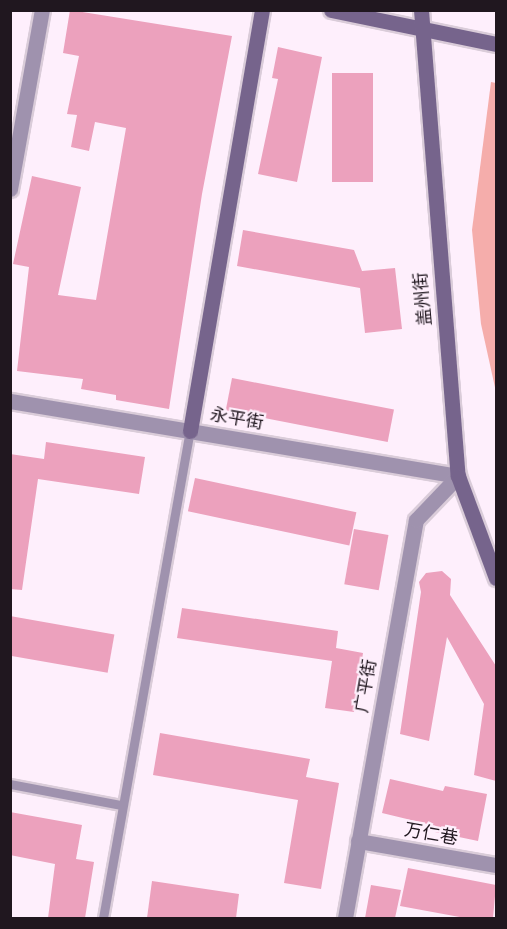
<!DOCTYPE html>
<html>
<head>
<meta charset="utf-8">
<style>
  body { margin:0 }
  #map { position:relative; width:507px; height:929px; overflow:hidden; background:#feeffc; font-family:"Varela Round","Noto Sans SC",sans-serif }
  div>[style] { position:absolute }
  .green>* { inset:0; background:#f5adab }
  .building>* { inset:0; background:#eca1bd; transform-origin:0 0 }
  .roads { filter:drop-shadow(2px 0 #daccd9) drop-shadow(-2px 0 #daccd9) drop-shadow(0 2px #daccd9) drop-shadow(0 -2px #daccd9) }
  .lane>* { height:9px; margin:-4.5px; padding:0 4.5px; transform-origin:4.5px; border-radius:4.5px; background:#9f92ae }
  .street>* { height:15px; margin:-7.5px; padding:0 7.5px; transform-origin:7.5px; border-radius:7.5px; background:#9f92ae }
  .secondary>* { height:15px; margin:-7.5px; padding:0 7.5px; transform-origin:7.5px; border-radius:7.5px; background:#76648c }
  span { translate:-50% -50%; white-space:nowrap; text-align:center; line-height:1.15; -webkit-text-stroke:4.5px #feeffc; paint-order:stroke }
  .street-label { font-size:18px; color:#20171f }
  .frame { position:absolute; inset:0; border:12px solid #20171f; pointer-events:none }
</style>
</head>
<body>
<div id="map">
  <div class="green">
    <i style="clip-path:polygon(491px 82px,496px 83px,496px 392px,481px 324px,472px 230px)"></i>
  </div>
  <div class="building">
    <i style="clip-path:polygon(70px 10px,232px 36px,202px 194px,169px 409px,116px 400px,116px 395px,81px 389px,83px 379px,17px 371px,29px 267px,13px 264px,32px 176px,81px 187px,58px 295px,96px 300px,126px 128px,95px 122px,89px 151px,71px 147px,77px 115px,67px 114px,79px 56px,63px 53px)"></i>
    <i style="clip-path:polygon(278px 47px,322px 57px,297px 182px,258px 174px,278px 79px,272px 78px)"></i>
    <i style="left:332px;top:73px;width:41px;height:109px"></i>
    <i style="clip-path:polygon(243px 230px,354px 250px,362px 271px,395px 268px,402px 329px,365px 333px,360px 288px,237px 266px)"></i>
    <i style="left:232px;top:378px;width:165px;height:33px;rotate:11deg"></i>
    <i style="clip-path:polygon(46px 442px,145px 457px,139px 494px,38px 479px,22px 590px,10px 589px,10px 454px,44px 459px)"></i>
    <i style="left:195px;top:478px;width:165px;height:34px;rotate:12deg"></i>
    <i style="left:354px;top:529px;width:35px;height:56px;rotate:10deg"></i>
    <i style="clip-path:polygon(442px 571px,451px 579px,450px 595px,496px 666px,496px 781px,474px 775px,484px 704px,447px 637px,429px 741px,400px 734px,421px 592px,419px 582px,426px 573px)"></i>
    <i style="clip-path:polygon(182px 608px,338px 631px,336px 648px,363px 653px,354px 712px,325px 708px,332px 661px,177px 638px)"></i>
    <i style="left:10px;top:616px;width:106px;height:39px;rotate:10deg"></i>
    <i style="clip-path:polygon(160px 733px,310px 759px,306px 777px,339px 783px,321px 889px,284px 883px,298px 800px,153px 775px)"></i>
    <i style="clip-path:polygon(390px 779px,443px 791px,445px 786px,487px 794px,478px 841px,435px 832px,436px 826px,382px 813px)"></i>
    <i style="clip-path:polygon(10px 812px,82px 825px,76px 859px,94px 862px,85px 918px,48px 918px,55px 864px,10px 855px)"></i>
    <i style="clip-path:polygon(408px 868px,496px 885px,493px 918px,465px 918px,400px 906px)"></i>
    <i style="clip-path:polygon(152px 881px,239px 894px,236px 918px,147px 918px)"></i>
    <i style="clip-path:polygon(371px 885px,401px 890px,395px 918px,365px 918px)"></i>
  </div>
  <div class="roads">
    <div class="lane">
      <i style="left:10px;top:784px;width:113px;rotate:10.7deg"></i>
      <i style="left:103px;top:918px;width:495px;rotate:-79.9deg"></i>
    </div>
    <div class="street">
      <i style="left:10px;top:189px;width:182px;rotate:-79.9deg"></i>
      <i style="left:10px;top:401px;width:454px;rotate:9.5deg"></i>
      <i style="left:358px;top:841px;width:140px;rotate:9.9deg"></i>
      <i style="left:345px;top:918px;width:404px;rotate:-79.9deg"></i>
      <i style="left:416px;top:520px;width:61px;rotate:-46.3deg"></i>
    </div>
    <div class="secondary">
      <i style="left:331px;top:10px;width:168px;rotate:11.6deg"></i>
      <i style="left:421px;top:10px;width:467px;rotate:85.5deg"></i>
      <i style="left:458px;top:476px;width:109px;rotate:69.6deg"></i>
      <i style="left:190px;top:431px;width:427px;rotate:-80.3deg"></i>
    </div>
  </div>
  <div class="street-label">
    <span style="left:423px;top:299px;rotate:-95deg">盖州街</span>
    <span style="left:237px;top:419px;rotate:10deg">永平街</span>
    <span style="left:366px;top:686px;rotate:-80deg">广平街</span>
    <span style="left:431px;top:834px;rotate:10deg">万仁巷</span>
  </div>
  <div class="frame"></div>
</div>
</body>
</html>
